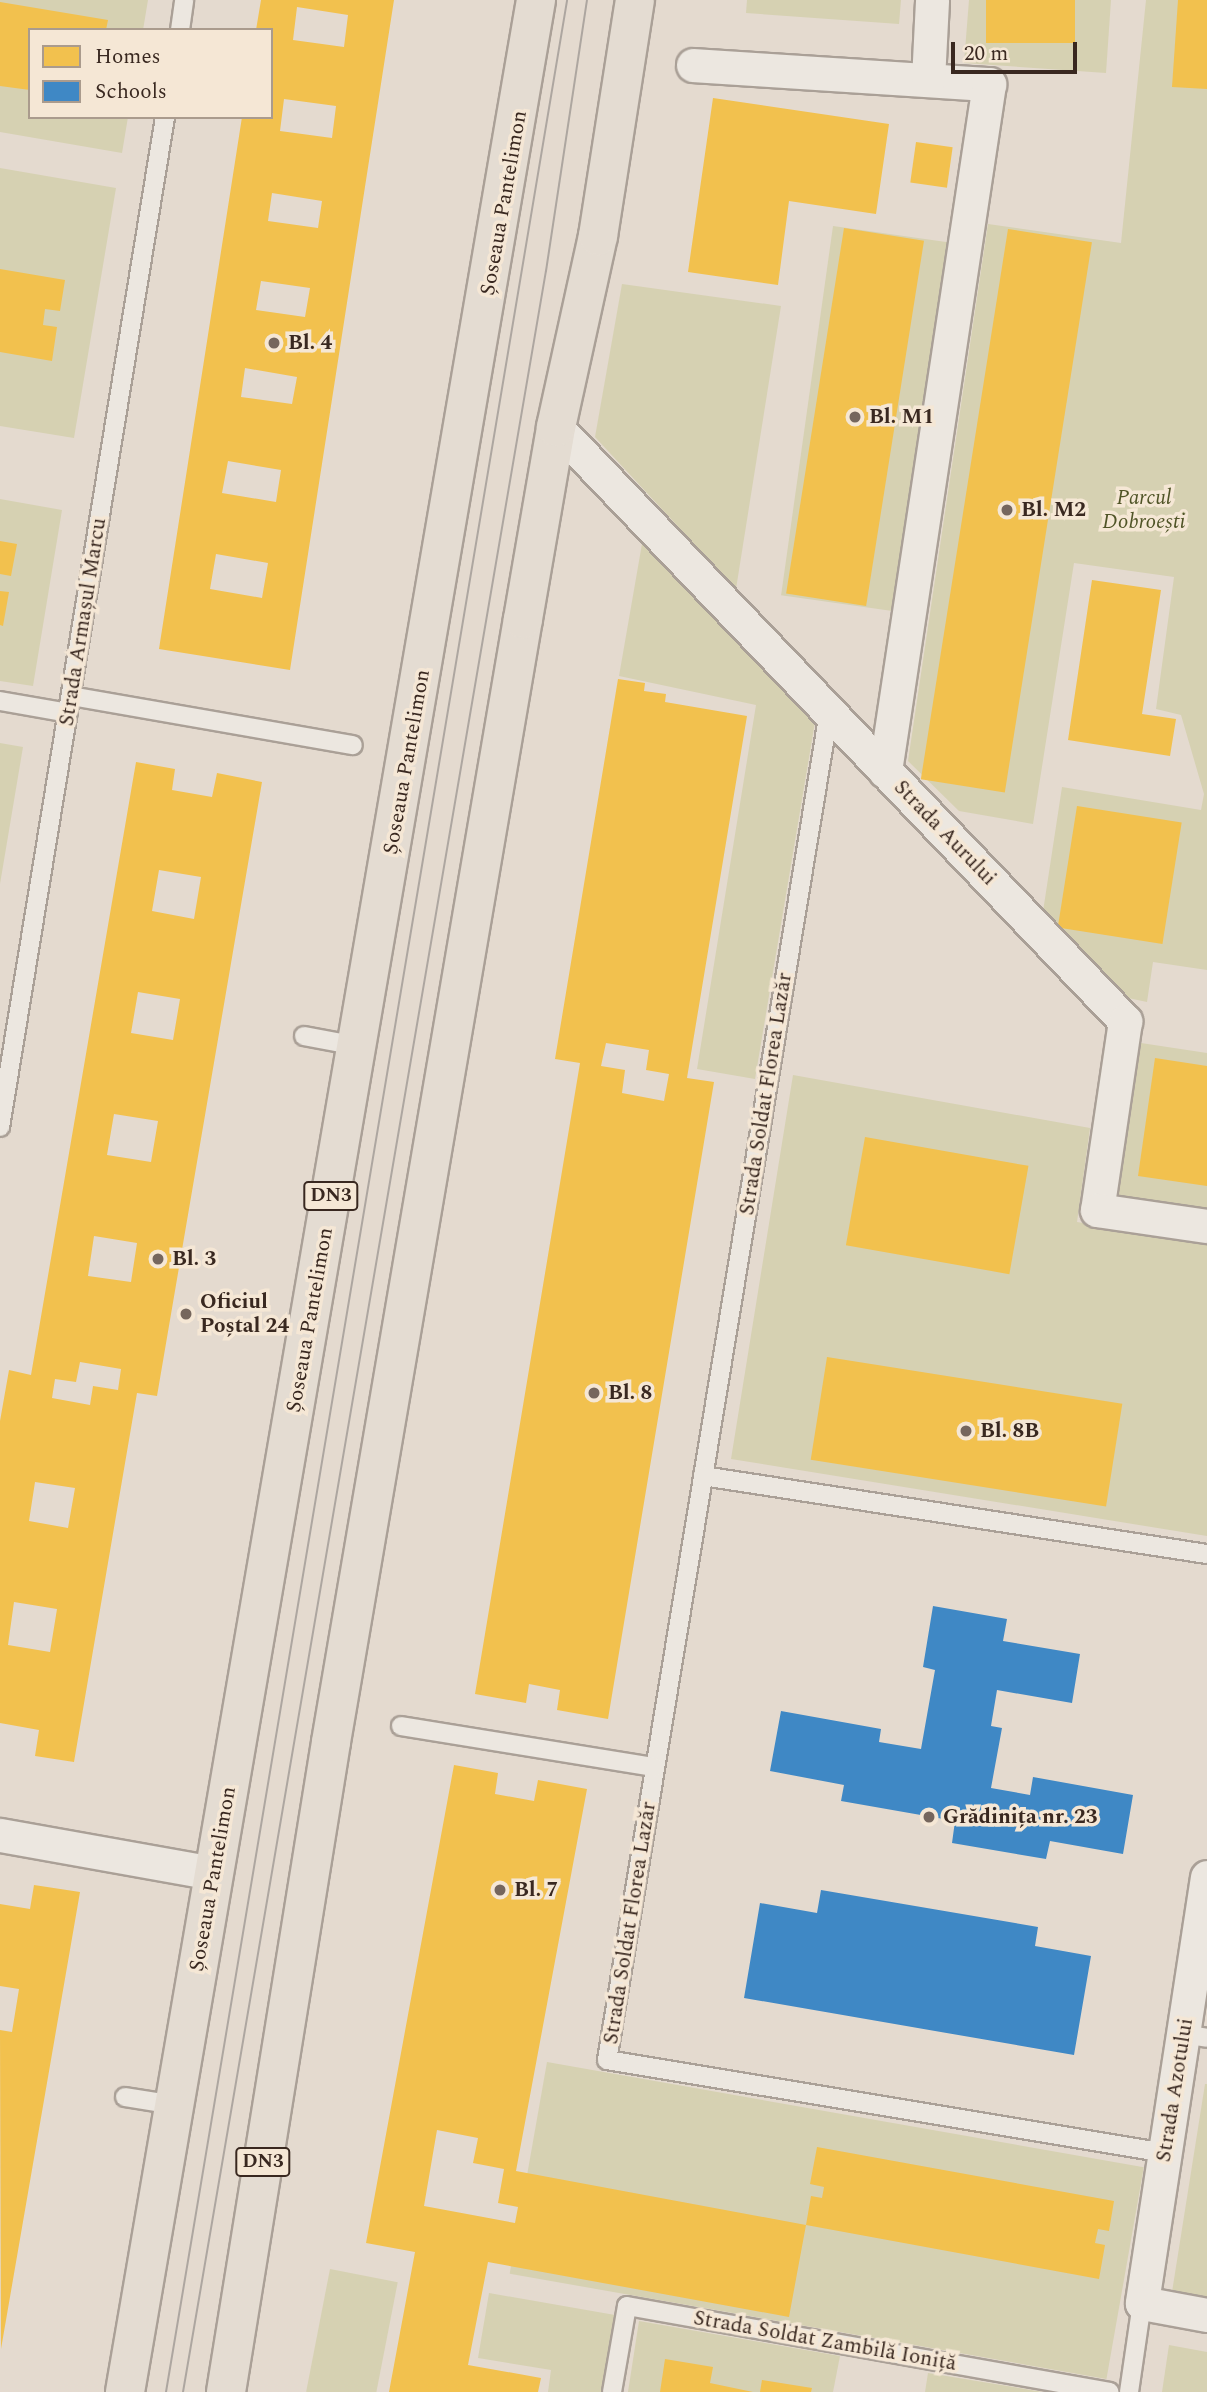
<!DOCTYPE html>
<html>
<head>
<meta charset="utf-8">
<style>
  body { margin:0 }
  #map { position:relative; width:1207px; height:2392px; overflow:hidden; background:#e4dacf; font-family:Spectral,serif }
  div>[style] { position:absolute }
  .green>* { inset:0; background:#d6d1b2; transform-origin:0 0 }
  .homes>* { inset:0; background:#f2c14e; transform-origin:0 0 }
  .schools>* { inset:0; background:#3f88c5 }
  .roads { filter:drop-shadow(2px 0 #aaa097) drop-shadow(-2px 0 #aaa097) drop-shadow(0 2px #aaa097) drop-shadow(0 -2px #aaa097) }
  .service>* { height:18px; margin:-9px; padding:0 9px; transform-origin:9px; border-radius:9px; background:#ece7e0 }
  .minor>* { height:33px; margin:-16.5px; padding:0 16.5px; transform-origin:16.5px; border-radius:16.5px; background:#ece7e0 }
  .primary>* { height:38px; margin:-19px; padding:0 19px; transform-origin:19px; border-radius:19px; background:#e4dcd2 }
  .tram>* { height:2px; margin:-1px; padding:0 1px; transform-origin:1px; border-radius:1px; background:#ada6a0 }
  .dots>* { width:19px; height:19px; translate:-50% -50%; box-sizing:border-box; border:4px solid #f5e7d5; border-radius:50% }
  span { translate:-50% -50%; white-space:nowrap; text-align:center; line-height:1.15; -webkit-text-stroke:7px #f5e7d5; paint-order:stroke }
  .shield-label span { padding:2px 5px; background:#f5e7d5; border:2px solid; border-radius:5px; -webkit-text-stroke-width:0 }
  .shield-label { font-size:19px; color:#392820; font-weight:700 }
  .street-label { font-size:21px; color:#392820 }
  .poi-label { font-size:21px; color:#392820; font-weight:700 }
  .left { translate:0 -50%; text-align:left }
  .park-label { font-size:21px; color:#505427; font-style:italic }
  .legend { position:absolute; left:28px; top:28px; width:245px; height:91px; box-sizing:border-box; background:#f5e7d5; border:2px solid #aa9b8d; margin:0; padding:9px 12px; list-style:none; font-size:21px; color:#392820 }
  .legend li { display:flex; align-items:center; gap:14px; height:35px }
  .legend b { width:35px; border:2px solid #aa9b8d }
  .scale { position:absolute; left:951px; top:42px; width:126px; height:32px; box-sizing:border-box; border:4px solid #392820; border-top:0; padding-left:9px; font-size:21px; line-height:24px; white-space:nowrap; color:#392820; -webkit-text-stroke:5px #f5e7d5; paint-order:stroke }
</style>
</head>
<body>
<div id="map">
  <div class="green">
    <i style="clip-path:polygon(0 0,148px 0,143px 30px,30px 30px,30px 117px,128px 117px,122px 153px,0 132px)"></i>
    <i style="clip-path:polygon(747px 0,901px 0,899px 24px,746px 13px)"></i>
    <i style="clip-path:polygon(969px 0,1111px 0,1106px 73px,964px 63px)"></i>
    <i style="clip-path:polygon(1146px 0,1207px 0,1207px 970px,1153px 962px,1147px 1002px,1114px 995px,1042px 918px,1062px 787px,1201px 810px,1204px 794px,1181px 715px,1156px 709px,1174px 577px,1074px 563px,1033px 824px,959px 811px,908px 761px,988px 224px,1121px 243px)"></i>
    <i style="clip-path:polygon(0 168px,116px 188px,74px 438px,0 426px)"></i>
    <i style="left:833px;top:226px;width:116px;height:373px;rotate:8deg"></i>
    <i style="clip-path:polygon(622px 284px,781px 306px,736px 589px,595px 437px)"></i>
    <i style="clip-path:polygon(0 499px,62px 510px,33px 686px,0 681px)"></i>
    <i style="clip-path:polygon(643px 538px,816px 716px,755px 1079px,697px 1069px,756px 705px,619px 676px)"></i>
    <i style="clip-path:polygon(0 743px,23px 747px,0 884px)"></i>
    <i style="clip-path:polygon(1141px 1043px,1207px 1053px,1207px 1211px,1118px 1198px)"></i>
    <i style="clip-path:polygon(793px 1075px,1090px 1128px,1077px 1222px,1207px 1243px,1207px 1536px,731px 1459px)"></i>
    <i style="left:547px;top:2062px;width:606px;height:215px;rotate:10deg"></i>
    <i style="clip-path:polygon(1205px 2084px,1207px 2084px,1207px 2298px,1172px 2292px)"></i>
    <i style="left:330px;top:2269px;width:69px;height:125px;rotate:11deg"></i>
    <i style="clip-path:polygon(489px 2293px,615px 2315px,602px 2392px,548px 2392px,551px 2370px,478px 2358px)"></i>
    <i style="clip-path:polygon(639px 2321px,840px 2356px,833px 2392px,628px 2392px)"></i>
    <i style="clip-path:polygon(1169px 2345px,1207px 2352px,1207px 2392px,1162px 2392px)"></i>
    <i style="clip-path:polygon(928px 2373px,1043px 2392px,925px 2392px)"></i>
  </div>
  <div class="homes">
    <i style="clip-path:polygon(evenodd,261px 0,394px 0,290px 670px,159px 649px,242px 117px,271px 117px,271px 30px,256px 30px,261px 0,297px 7px,348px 15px,344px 47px,293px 40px,297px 7px,261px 0,284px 99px,336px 106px,332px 138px,280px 131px,284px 99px,261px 0,272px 193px,322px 201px,318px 228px,268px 221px,272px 193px,261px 0,261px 281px,310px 288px,305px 317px,256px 310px,261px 281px,261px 0,245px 368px,297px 377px,292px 404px,241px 397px,245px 368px,261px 0,228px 461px,281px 470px,276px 502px,222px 493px,228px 461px,261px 0,216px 554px,268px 563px,262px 598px,210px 589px,216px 554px)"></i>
    <i style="left:986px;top:0;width:89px;height:43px"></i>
    <i style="clip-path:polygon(1178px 0,1207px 0,1207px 89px,1172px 87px)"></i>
    <i style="clip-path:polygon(0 2px,108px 20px,106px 30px,30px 30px,30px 90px,0 86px)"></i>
    <i style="clip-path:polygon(713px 98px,889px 124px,876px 214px,789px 201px,778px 285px,688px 272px)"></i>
    <i style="left:916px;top:142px;width:37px;height:41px;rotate:8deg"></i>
    <i style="left:844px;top:228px;width:81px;height:370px;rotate:9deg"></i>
    <i style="left:1008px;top:229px;width:85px;height:557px;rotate:9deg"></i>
    <i style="clip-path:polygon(0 269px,65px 280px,60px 311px,45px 309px,43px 325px,57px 327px,52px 361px,0 352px)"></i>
    <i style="clip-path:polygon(0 541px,17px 544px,11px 576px,0 574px)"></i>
    <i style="clip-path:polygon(1092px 580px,1161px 590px,1142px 714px,1176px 719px,1170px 756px,1068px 740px)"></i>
    <i style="clip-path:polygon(0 591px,9px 592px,3px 626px,0 625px)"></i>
    <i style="clip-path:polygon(evenodd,618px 679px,645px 683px,644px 691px,666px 694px,665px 702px,747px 716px,687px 1078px,714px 1082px,608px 1719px,557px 1710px,560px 1690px,529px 1684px,526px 1703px,475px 1694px,580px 1063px,555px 1059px,618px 679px,606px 1043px,649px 1050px,646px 1070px,669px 1074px,664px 1101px,622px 1093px,625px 1070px,601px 1066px,606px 1043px)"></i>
    <i style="clip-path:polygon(evenodd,136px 762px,175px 769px,172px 790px,212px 797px,217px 773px,262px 782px,157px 1396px,137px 1393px,74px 1762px,35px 1756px,39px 1730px,0 1723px,0 1421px,9px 1370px,31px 1375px,136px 762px,159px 870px,201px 877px,194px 919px,152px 911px,159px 870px,136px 762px,138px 992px,180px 999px,173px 1040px,131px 1033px,138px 992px,136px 762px,114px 1114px,158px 1121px,151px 1162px,107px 1155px,114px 1114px,136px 762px,94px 1236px,137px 1243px,131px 1282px,88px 1276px,94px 1236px,136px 762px,80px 1362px,121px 1369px,118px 1390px,93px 1386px,90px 1405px,52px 1398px,55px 1379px,76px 1382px,80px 1362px,136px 762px,35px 1482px,75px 1488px,68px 1528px,29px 1521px,35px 1482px,136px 762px,14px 1602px,57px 1609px,50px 1652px,8px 1645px,14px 1602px)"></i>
    <i style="left:1077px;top:806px;width:106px;height:123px;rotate:9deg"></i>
    <i style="clip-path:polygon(1155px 1058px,1207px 1066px,1207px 1186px,1138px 1176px)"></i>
    <i style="left:865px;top:1137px;width:166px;height:110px;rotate:10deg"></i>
    <i style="left:827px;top:1357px;width:299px;height:104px;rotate:9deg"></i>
    <i style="clip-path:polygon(evenodd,454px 1765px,498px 1773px,495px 1794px,534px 1801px,538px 1780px,587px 1789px,516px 2171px,806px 2225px,811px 2196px,822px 2198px,824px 2187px,810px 2184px,817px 2147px,1114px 2201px,1109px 2231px,1098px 2229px,1095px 2243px,1105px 2245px,1099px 2279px,806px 2225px,789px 2317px,488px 2262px,468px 2365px,541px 2378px,538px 2392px,389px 2392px,415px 2252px,366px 2243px,454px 1765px,437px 2130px,478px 2138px,473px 2163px,504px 2169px,498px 2203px,518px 2207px,515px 2223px,424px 2206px,437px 2130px)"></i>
    <i style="clip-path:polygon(34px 1885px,80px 1892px,1px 2349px,0 2030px,12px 2032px,19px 1989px,0 1986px,0 1904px,30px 1909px)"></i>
    <i style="clip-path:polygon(665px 2359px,713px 2367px,710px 2383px,753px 2392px,660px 2392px)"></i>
    <i style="clip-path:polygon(762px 2380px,812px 2388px,811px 2392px,760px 2392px)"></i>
  </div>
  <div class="schools">
    <i style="clip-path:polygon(933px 1606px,1007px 1619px,1003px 1641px,1080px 1654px,1072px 1703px,997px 1690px,991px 1726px,1002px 1728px,991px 1788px,1030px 1795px,1033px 1777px,1133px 1795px,1123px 1854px,1050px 1841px,1046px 1859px,952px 1843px,955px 1821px,841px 1801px,844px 1785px,770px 1771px,781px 1711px,881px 1729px,879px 1742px,921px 1749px,935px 1670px,923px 1667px)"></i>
    <i style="clip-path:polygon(821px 1890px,1038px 1927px,1035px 1946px,1091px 1956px,1074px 2055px,744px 1998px,760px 1903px,817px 1913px)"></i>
  </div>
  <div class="roads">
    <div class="service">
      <i style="left:180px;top:30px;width:30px;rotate:-82deg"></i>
      <i style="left:71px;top:696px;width:286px;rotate:9.9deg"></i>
      <i style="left:0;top:701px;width:69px;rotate:10deg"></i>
      <i style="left:829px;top:712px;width:1366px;rotate:99.35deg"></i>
      <i style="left:607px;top:2060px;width:567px;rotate:9.45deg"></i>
      <i style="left:304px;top:1036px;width:54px;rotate:10.7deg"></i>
      <i style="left:0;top:1127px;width:1023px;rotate:-80.72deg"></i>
      <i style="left:703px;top:1476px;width:510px;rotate:8.8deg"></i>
      <i style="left:401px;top:1726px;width:257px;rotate:9.2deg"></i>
      <i style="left:1183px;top:2034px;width:24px;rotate:9deg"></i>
      <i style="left:125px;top:2097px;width:51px;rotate:9.1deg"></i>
      <i style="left:612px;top:2392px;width:87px;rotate:-80.1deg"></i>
      <i style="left:627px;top:2306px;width:490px;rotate:10.1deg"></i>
      <i style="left:1129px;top:2392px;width:90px;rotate:-81.7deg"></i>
    </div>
    <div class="minor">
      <i style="left:693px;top:65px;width:297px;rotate:3.7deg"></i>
      <i style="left:989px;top:84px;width:695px;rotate:98.61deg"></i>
      <i style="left:928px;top:80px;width:80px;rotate:-87.1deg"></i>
      <i style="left:556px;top:427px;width:823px;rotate:46.23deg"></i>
      <i style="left:1125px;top:1021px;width:191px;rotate:98.4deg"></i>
      <i style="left:1097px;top:1210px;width:111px;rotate:8.3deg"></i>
      <i style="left:0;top:1835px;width:217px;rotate:10.1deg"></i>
      <i style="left:1207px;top:1877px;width:431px;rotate:98.7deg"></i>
      <i style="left:1142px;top:2303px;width:66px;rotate:10.5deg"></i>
    </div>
    <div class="primary">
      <i style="left:125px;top:2392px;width:2427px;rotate:-80.25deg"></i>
      <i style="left:226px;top:2392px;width:658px;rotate:-80.82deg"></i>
      <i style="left:331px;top:1742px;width:1139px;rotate:-80.3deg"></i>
      <i style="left:523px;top:619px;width:195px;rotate:-80.2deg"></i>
      <i style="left:556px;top:427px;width:196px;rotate:-77.6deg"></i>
      <i style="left:598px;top:236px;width:239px;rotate:-81.1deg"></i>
    </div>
  </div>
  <div class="tram">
    <i style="left:166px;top:2392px;width:2425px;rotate:-80.48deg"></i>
    <i style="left:183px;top:2392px;width:2152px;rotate:-80.29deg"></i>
    <i style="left:546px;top:271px;width:274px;rotate:-81.4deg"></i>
  </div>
  <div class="dots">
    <i style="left:274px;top:343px;background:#75665d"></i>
    <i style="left:855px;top:417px;background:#75665d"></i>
    <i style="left:1007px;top:510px;background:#75665d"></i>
    <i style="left:158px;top:1259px;background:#75665d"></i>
    <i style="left:186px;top:1314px;background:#75665d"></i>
    <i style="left:594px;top:1393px;background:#75665d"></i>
    <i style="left:966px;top:1431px;background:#75665d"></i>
    <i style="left:929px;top:1817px;background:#75665d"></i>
    <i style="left:500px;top:1890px;background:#75665d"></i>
  </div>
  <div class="shield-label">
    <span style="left:331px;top:1196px">DN3</span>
    <span style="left:263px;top:2162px">DN3</span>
  </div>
  <div class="street-label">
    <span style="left:504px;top:203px;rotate:-80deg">Șoseaua Pantelimon</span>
    <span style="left:83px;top:622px;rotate:-81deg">Strada Armașul Marcu</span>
    <span style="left:407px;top:762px;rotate:-80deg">Șoseaua Pantelimon</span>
    <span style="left:945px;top:833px;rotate:46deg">Strada Aurului</span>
    <span style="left:766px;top:1094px;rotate:-81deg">Strada Soldat Florea Lazăr</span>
    <span style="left:310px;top:1320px;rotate:-80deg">Șoseaua Pantelimon</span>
    <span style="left:213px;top:1879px;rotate:-80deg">Șoseaua Pantelimon</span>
    <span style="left:630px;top:1923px;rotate:-81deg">Strada Soldat Florea Lazăr</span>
    <span style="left:1175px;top:2090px;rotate:-81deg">Strada Azotului</span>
    <span style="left:825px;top:2341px;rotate:10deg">Strada Soldat Zambilă Ioniță</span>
  </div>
  <div class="poi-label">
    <span class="left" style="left:288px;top:343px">Bl. 4</span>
    <span class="left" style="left:869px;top:417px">Bl. M1</span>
    <span class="left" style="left:1021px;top:510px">Bl. M2</span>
    <span class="left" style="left:172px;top:1259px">Bl. 3</span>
    <span class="left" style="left:200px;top:1314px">Oficiul<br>Poștal 24</span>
    <span class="left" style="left:608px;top:1393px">Bl. 8</span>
    <span class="left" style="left:980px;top:1431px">Bl. 8B</span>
    <span class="left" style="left:943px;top:1817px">Grădinița nr. 23</span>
    <span class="left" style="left:514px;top:1890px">Bl. 7</span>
  </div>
  <div class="park-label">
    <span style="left:1144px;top:510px">Parcul<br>Dobroești</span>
  </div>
  <ul class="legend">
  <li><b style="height:19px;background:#f2c14e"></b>Homes</li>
  <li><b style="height:19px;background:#3f88c5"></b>Schools</li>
  </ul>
  <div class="scale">20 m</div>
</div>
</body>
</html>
